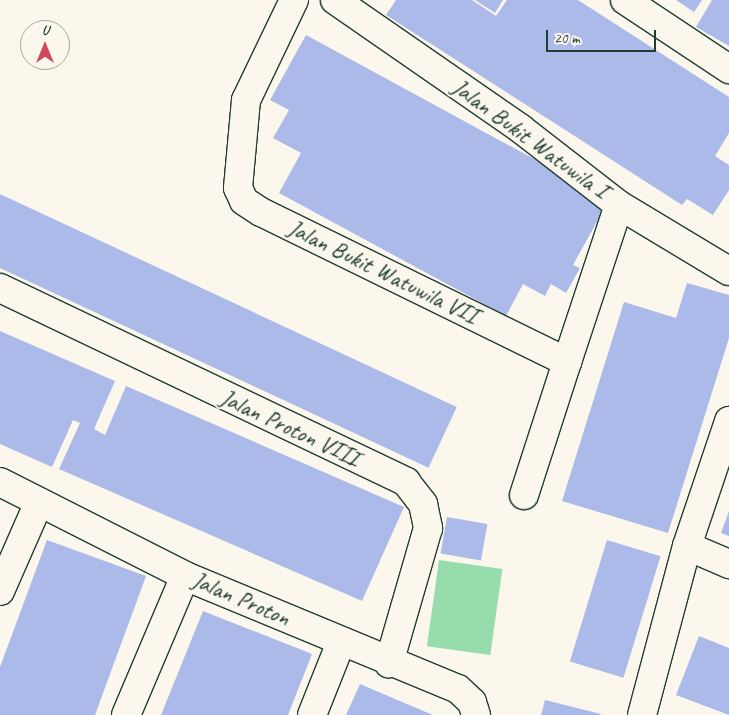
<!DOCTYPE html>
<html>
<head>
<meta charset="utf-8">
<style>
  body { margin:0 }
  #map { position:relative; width:729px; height:715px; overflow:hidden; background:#fbf7ec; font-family:Caveat,sans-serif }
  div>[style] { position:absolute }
  .green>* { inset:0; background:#96ddab; transform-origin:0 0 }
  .building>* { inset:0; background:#acbaea; transform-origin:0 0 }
  .roads { filter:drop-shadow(1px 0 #1f3d34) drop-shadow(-1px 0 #1f3d34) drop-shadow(0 1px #1f3d34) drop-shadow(0 -1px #1f3d34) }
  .minor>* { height:28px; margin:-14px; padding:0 14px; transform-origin:14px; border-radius:14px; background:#fbf7ec }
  span { translate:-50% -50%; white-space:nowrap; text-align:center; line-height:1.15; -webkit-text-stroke:4px #fbf7ec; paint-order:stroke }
  .street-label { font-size:24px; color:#1f3d34 }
  .north { position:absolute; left:20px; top:20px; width:50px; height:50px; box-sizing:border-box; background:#fbf7ec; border:1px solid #a3ada2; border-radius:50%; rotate:0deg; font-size:14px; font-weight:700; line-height:20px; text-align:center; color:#1f3d34 }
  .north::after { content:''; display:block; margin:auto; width:18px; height:22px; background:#d1495b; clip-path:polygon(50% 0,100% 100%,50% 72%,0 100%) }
  .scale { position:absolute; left:546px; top:30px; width:110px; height:22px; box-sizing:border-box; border:2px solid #1f3d34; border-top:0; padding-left:6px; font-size:15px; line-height:18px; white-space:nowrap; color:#1f3d34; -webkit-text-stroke:4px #fbf7ec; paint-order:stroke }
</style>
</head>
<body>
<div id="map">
  <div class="green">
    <i style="left:439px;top:560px;width:64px;height:87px;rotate:8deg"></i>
  </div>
  <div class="building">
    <i style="clip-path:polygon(396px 0,472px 0,496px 16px,507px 0,578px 0,729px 97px,729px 133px,715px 156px,729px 165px,729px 190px,713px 215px,687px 199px,682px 205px,386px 15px)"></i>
    <i style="clip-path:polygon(475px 0,503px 0,495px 13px)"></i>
    <i style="clip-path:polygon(676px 0,702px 0,694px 12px)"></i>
    <i style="clip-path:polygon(712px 0,729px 0,729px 46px,696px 27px)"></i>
    <i style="clip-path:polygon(306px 35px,593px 191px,588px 200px,604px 209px,573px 265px,580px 268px,566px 293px,551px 284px,545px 296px,523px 284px,506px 316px,279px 193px,301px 153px,273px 138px,289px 110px,270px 100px)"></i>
    <i style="left:0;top:194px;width:504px;height:67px;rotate:25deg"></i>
    <i style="clip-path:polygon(687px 283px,729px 295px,729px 338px,668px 533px,562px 501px,624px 302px,676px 318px)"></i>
    <i style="clip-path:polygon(0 331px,115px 381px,94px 429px,105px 435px,126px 386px,404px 507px,362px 601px,59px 469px,80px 423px,73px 420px,52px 467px,0 444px)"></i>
    <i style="clip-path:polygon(729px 511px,729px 536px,721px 533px)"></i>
    <i style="left:447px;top:517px;width:41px;height:37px;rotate:10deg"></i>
    <i style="clip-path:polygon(47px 540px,146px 576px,95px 715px,0 715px,0 667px)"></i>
    <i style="left:607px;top:540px;width:56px;height:127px;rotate:17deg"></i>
    <i style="clip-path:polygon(203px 611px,312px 654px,288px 715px,161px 715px)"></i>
    <i style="clip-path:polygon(699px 636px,729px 648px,729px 715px,676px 695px)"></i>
    <i style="clip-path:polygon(360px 684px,395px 699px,433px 715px,346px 715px)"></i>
    <i style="clip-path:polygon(545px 700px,601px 714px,600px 715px,541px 715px)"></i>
  </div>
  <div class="roads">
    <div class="minor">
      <i style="left:294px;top:0;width:111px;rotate:115.6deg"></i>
      <i style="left:246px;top:100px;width:88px;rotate:95.2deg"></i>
      <i style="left:238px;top:188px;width:14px;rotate:65deg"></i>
      <i style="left:244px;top:201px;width:20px;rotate:33deg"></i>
      <i style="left:261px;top:212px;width:341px;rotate:26.1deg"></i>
      <i style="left:567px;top:362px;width:165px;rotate:-71.7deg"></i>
      <i style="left:335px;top:0;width:226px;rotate:34.7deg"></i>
      <i style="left:521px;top:129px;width:124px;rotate:37.8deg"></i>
      <i style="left:619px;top:205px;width:128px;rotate:31deg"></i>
      <i style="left:625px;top:0;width:125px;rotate:33.6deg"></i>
      <i style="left:0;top:288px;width:450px;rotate:25.5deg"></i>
      <i style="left:406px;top:482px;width:28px;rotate:52deg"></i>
      <i style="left:423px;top:504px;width:25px;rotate:78deg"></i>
      <i style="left:428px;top:528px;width:141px;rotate:106.1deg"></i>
      <i style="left:0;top:482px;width:208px;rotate:26.9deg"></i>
      <i style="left:185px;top:576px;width:295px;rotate:22.5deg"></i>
      <i style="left:458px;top:689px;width:19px;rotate:43deg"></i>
      <i style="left:472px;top:702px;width:14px;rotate:73deg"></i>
      <i style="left:524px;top:495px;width:140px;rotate:-72.1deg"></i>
      <i style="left:687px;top:546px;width:46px;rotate:23.2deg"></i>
      <i style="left:0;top:591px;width:97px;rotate:-66.3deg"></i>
      <i style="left:126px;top:715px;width:151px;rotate:-67deg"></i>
      <i style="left:312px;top:715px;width:79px;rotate:-68.3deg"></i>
      <i style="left:642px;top:715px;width:175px;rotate:-75.1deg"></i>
      <i style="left:687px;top:546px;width:132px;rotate:-71.4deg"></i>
    </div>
  </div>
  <div class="street-label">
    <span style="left:530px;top:139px;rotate:36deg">Jalan Bukit Watuwila I</span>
    <span style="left:383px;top:272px;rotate:26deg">Jalan Bukit Watuwila VII</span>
    <span style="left:290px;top:428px;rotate:25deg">Jalan Proton VIII</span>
    <span style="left:241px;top:599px;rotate:23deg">Jalan Proton</span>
  </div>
  <div class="north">U</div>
  <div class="scale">20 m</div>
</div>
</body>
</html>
